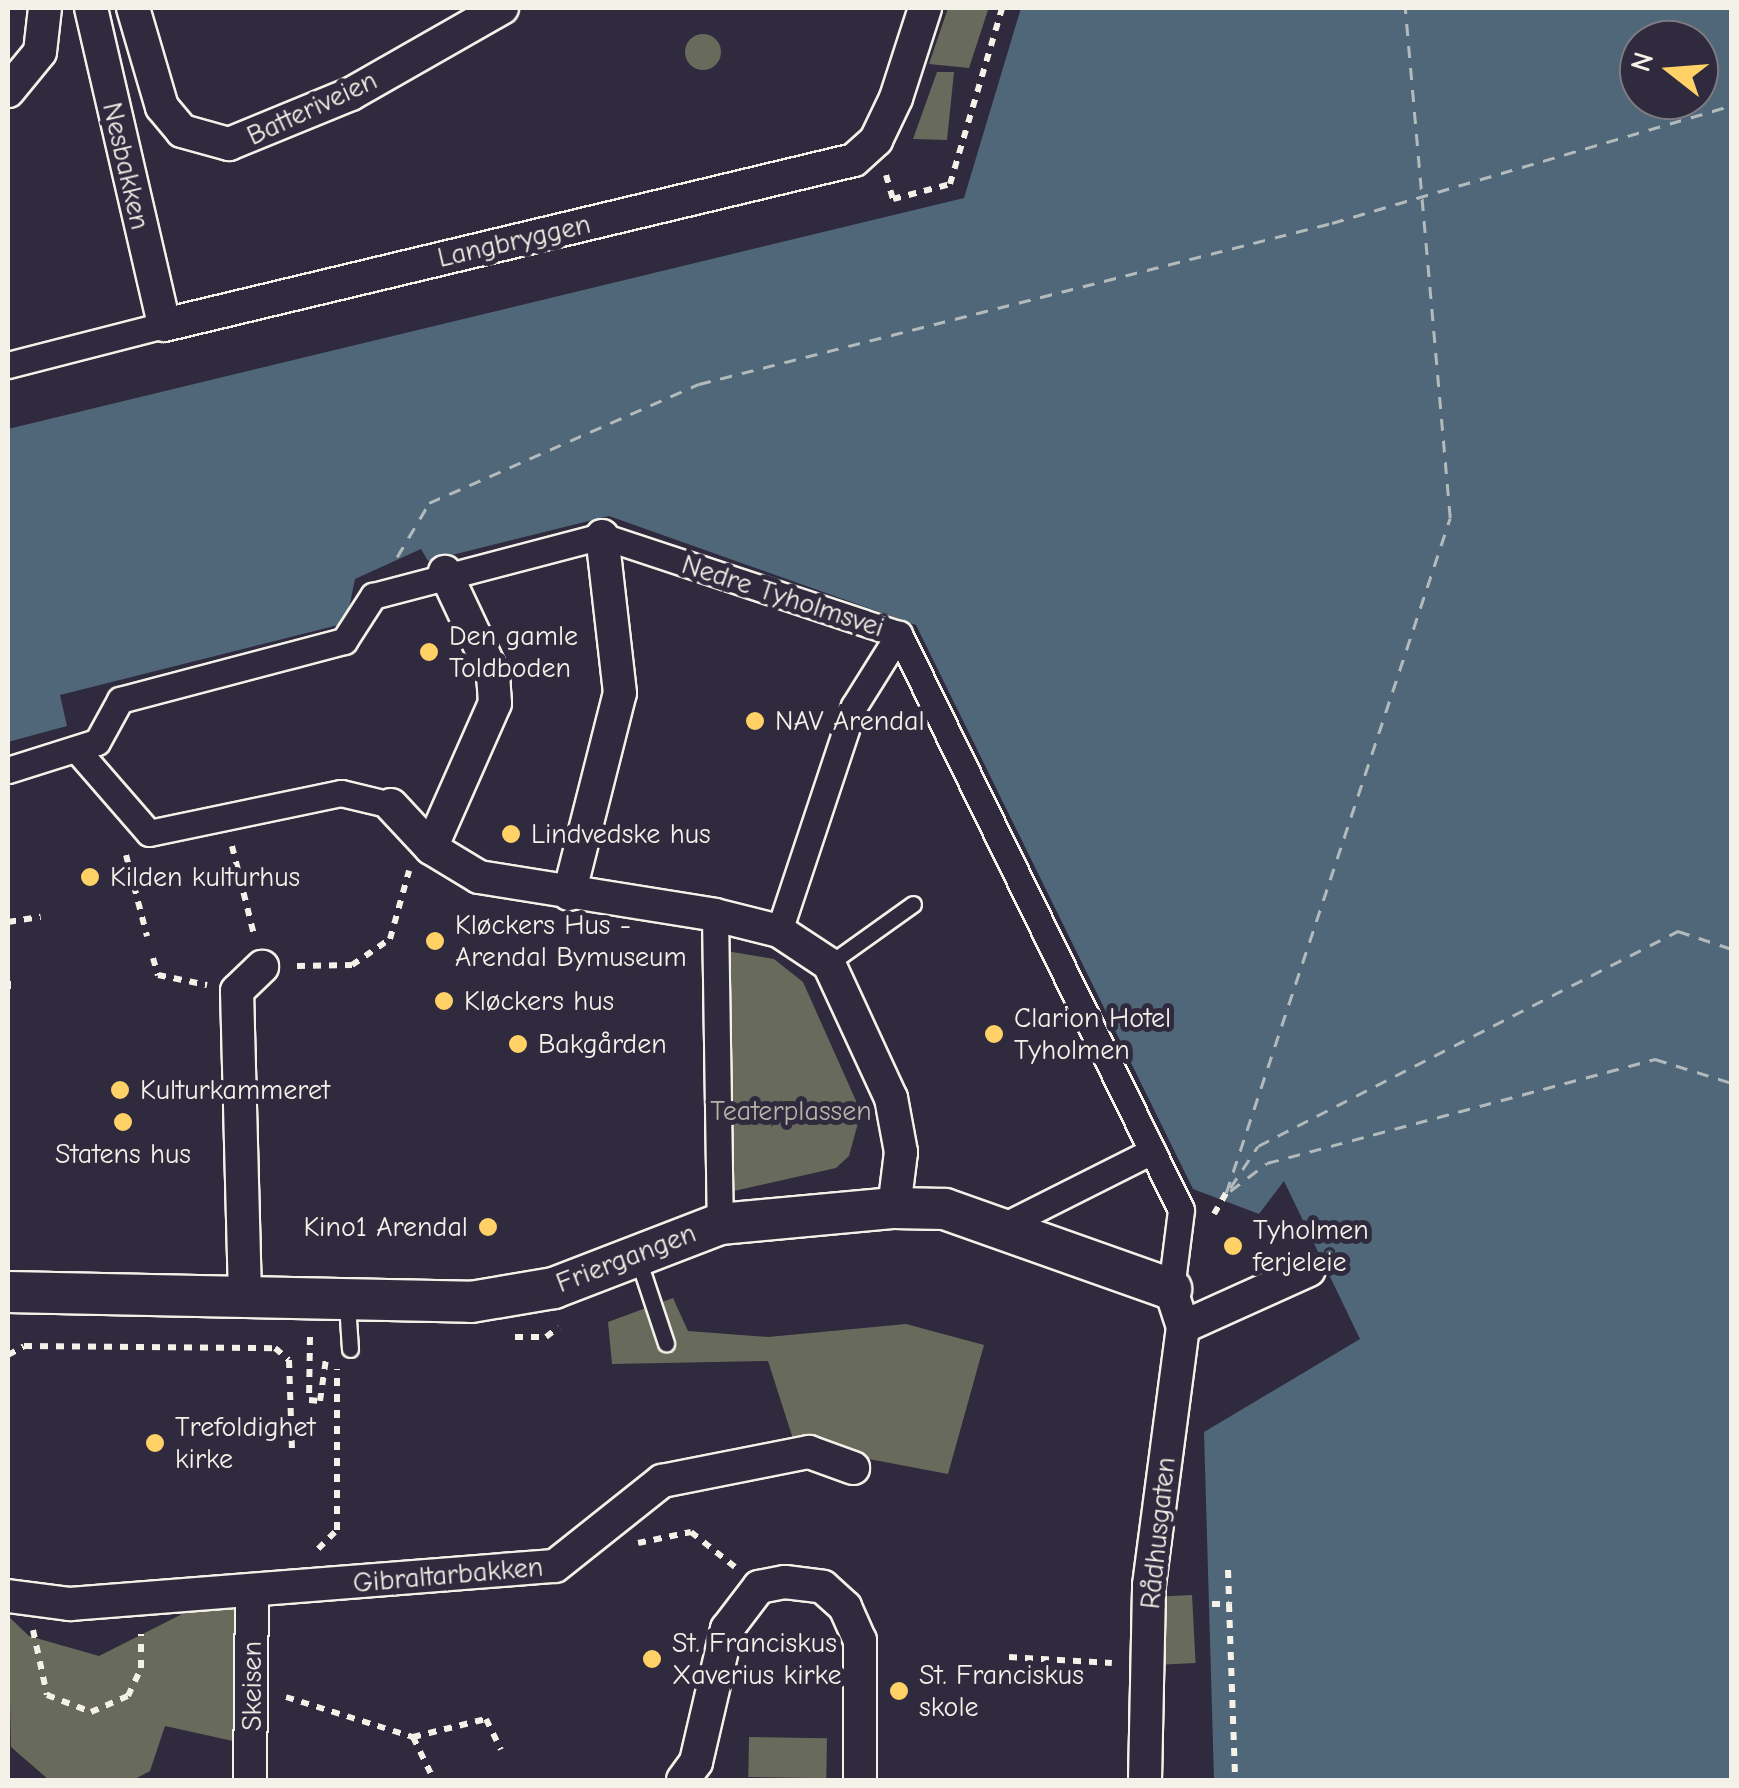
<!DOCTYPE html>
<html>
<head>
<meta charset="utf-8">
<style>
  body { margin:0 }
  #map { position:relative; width:1739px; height:1788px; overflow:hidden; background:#2f2a3d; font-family:"Comic Neue",sans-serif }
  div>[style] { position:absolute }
  .green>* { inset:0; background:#686a5c; transform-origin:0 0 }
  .round { border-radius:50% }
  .water>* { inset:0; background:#4f6779 }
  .ferry>* { height:2.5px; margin-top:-1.25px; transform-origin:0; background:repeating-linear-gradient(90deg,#b2babc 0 12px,transparent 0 22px) }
  .path>* { height:6px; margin-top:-3px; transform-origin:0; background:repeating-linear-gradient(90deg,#f4f1e8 0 8px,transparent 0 16px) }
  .roads { filter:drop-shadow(2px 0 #f4f1e8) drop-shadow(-2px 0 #f4f1e8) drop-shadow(0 2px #f4f1e8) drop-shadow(0 -2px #f4f1e8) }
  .service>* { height:15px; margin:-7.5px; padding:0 7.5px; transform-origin:7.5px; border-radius:7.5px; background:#2f2a3d }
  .pedestrian>* { height:25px; margin:-12.5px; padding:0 12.5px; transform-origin:12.5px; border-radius:12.5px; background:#2f2a3d }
  .minor>* { height:32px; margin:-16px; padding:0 16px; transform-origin:16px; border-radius:16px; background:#2f2a3d }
  .tertiary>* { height:40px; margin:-20px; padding:0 20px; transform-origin:20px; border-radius:20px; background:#2f2a3d }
  .dots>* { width:28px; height:28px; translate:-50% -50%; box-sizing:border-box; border:5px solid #2f2a3d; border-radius:50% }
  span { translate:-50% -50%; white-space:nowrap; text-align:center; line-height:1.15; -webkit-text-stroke:10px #2f2a3d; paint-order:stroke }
  .street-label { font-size:28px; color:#f4f1e8 }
  .poi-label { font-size:28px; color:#f4f1e8 }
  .left { translate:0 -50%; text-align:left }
  .right { translate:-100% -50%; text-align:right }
  .park-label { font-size:28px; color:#b5b4a9 }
  .frame { position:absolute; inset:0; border:10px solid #f4f1e8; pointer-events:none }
  .north { position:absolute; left:1619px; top:20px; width:100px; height:100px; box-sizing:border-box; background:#2f2a3d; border:2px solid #7e7a81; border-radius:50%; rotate:287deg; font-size:28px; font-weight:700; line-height:40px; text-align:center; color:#f4f1e8 }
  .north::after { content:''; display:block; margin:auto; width:35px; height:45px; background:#ffd166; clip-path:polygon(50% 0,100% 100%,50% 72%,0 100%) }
</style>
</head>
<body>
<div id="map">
  <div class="green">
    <i style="clip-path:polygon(948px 8px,988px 10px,969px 68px,929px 64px)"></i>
    <i class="round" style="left:685px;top:34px;width:36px;height:36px"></i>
    <i style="clip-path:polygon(937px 72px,954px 72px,947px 140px,913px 139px)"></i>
    <i style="clip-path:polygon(726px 951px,774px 959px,803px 982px,861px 1112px,849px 1156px,836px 1168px,725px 1193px)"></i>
    <i style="clip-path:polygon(673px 1298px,688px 1331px,768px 1337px,906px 1324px,984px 1345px,948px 1474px,795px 1445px,768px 1361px,612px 1364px,608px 1322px)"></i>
    <i style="left:1192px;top:1595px;width:68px;height:31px;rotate:87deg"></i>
    <i style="clip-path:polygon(230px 1600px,245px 1612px,242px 1743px,165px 1726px,150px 1771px,133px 1780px,49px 1780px,11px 1747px,8px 1616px,29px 1636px,99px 1656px,208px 1601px)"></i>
    <i style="left:749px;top:1737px;width:78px;height:40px;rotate:1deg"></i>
  </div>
  <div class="water">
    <i style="clip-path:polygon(evenodd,1021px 8px,1731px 8px,1731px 1780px,1214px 1780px,1204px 1432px,1360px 1339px,1284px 1181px,1259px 1214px,1193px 1189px,916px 625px,609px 516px,428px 561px,421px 549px,355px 579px,346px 623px,60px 695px,67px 726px,8px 742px,8px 429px,964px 198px,1021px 8px,1639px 40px,1699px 40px,1699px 100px,1639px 100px,1639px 40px)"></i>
  </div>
  <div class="ferry">
    <i style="left:397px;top:557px;width:63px;rotate:-59.3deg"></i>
    <i style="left:429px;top:503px;width:295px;rotate:-23.8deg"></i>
    <i style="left:699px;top:384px;width:653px;rotate:-14.27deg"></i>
    <i style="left:1332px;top:223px;width:417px;rotate:-16.4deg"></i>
    <i style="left:1230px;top:1188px;width:50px;rotate:-56.3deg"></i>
    <i style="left:1258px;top:1146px;width:472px;rotate:-27.1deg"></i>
    <i style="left:1678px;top:931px;width:57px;rotate:18.4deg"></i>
    <i style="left:1230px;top:1191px;width:46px;rotate:-37.1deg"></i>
    <i style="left:1267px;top:1163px;width:402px;rotate:-15deg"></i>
    <i style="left:1655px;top:1059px;width:81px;rotate:17.3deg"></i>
    <i style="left:1226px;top:1193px;width:711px;rotate:-71.64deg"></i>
    <i style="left:1450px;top:518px;width:512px;rotate:-95.04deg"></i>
  </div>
  <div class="path">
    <i style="left:886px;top:175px;width:25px;rotate:74deg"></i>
    <i style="left:893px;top:199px;width:59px;rotate:-14.7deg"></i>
    <i style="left:950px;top:184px;width:184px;rotate:-73.5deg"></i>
    <i style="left:232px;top:846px;width:92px;rotate:76.1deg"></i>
    <i style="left:126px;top:855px;width:84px;rotate:75.5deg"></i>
    <i style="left:8px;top:922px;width:33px;rotate:-9deg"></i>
    <i style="left:153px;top:958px;width:18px;rotate:74deg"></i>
    <i style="left:158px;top:975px;width:50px;rotate:11.5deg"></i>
    <i style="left:297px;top:966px;width:55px;rotate:-1deg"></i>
    <i style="left:352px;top:965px;width:46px;rotate:-34.4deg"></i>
    <i style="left:390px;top:939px;width:71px;rotate:-74.4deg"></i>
    <i style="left:8px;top:981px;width:15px;rotate:90deg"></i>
    <i style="left:1214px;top:1214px;width:24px;rotate:-60deg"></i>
    <i style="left:310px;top:1337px;width:63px;rotate:90.9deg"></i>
    <i style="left:309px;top:1400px;width:11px;rotate:5deg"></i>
    <i style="left:320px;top:1401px;width:42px;rotate:-81.9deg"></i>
    <i style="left:515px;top:1337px;width:31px"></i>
    <i style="left:546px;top:1337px;width:16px;rotate:-38deg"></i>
    <i style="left:8px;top:1355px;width:18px;rotate:-29deg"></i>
    <i style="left:24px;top:1346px;width:251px;rotate:0.5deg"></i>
    <i style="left:275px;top:1348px;width:18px;rotate:41deg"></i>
    <i style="left:289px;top:1360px;width:91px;rotate:88.1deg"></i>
    <i style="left:638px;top:1543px;width:54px;rotate:-11.7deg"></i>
    <i style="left:691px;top:1532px;width:56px;rotate:38.5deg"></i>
    <i style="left:318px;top:1549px;width:27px;rotate:-45deg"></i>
    <i style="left:337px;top:1530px;width:161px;rotate:-90deg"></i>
    <i style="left:1228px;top:1570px;width:34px;rotate:88deg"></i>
    <i style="left:1212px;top:1604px;width:17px"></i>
    <i style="left:1229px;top:1604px;width:173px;rotate:88deg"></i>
    <i style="left:33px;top:1630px;width:66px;rotate:77.8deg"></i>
    <i style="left:47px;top:1695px;width:47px;rotate:21.1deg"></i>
    <i style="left:91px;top:1712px;width:40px;rotate:-23.4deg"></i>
    <i style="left:128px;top:1696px;width:31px;rotate:-65deg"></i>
    <i style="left:141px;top:1668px;width:34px;rotate:-90deg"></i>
    <i style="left:1009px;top:1657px;width:103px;rotate:3.3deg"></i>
    <i style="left:286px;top:1697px;width:133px;rotate:17.5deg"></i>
    <i style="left:413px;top:1737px;width:48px;rotate:64deg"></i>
    <i style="left:413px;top:1737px;width:75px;rotate:-13.9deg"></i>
    <i style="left:486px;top:1719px;width:34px;rotate:64deg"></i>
  </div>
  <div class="roads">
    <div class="service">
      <i style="left:829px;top:964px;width:103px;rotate:-35.5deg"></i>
      <i style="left:638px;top:1259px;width:89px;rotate:71.6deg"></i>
      <i style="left:347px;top:1303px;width:46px;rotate:86.3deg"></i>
    </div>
    <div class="pedestrian">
      <i style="left:8px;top:365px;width:161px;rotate:-14.4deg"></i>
      <i style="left:76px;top:749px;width:111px;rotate:49deg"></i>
      <i style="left:149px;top:833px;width:196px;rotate:-11.8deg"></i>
      <i style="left:341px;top:793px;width:51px;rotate:13.5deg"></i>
      <i style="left:8px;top:770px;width:93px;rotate:-17.5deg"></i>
      <i style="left:97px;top:742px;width:48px;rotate:-61.3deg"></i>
      <i style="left:120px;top:700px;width:232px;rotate:-14.8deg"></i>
      <i style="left:344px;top:641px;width:54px;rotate:-57.2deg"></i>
      <i style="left:373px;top:596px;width:237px;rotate:-14.7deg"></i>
      <i style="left:602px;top:536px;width:313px;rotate:18.3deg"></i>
      <i style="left:899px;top:634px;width:641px;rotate:63.91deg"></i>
      <i style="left:1181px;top:1210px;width:80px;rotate:97.2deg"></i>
      <i style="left:715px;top:915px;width:309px;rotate:89.1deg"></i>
      <i style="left:779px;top:931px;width:237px;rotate:-71.6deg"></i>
      <i style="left:854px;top:706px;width:85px;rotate:-58deg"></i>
      <i style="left:1003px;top:1226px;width:167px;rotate:-26.7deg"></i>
    </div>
    <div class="minor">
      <i style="left:91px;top:8px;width:325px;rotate:77deg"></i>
      <i style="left:164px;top:325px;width:709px;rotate:-13.45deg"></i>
      <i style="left:854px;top:160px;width:30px;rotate:-42deg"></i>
      <i style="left:876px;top:140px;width:47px;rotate:-64.5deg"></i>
      <i style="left:896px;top:98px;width:95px;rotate:-72.1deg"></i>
      <i style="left:133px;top:8px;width:103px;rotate:73.7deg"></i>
      <i style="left:162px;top:107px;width:31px;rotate:50deg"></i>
      <i style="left:182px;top:131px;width:49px;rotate:15.5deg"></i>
      <i style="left:229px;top:144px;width:132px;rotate:-22.3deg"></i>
      <i style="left:351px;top:94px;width:174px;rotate:-29.7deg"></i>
      <i style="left:8px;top:91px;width:50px;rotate:-50.6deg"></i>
      <i style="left:40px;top:52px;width:44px;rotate:-83.5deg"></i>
      <i style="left:391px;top:805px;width:59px;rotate:47.1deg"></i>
      <i style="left:431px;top:848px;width:56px;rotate:31.1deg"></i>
      <i style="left:479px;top:877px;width:239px;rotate:9.1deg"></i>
      <i style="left:715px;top:915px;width:66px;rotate:14deg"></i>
      <i style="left:779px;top:931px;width:60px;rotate:33.4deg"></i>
      <i style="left:829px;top:964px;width:148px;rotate:65.2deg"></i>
      <i style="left:891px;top:1098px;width:55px;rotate:79.5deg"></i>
      <i style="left:901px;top:1152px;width:56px;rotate:97.1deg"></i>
      <i style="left:431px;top:848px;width:158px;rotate:-66.2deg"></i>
      <i style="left:495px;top:703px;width:29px;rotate:-94deg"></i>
      <i style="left:493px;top:674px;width:113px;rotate:-115.2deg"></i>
      <i style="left:569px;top:894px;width:207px;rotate:-75.8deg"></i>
      <i style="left:620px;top:693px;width:158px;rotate:-96.5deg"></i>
      <i style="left:245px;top:1296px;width:305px;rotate:-91.5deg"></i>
      <i style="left:237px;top:991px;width:35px;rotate:-44deg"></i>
      <i style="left:1183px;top:1327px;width:138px;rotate:-24.3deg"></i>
      <i style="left:8px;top:1596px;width:63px;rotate:7.4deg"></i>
      <i style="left:70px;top:1604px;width:486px;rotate:-4.5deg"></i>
      <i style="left:555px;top:1566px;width:137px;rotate:-38.5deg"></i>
      <i style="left:662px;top:1481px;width:150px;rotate:-11.2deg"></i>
      <i style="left:809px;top:1452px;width:47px;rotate:20deg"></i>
      <i style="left:250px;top:1780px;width:188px;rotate:-89.4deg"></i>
      <i style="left:683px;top:1780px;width:22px;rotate:-54deg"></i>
      <i style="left:696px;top:1762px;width:137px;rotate:-76.9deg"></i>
      <i style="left:727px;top:1629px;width:53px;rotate:-52.7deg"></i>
      <i style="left:759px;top:1587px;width:26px;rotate:-11deg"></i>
      <i style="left:785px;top:1582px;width:38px;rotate:7deg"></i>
      <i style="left:823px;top:1587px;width:30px;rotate:42deg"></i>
      <i style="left:845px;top:1607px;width:36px;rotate:66deg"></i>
      <i style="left:860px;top:1640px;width:140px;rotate:90deg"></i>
      <i style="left:1145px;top:1780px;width:195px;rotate:-88.8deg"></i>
      <i style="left:1149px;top:1585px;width:260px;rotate:-82.5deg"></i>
      <i style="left:1183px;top:1327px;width:40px;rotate:-108deg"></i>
    </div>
    <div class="tertiary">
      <i style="left:8px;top:1292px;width:463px;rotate:1.2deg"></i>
      <i style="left:471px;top:1302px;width:84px;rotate:-9.6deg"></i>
      <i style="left:554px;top:1288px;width:178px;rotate:-21.1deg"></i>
      <i style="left:720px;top:1224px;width:175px;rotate:-5.3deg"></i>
      <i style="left:894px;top:1208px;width:51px;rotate:1.1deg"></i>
      <i style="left:945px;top:1209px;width:240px;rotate:19.5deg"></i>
    </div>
  </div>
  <div class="dots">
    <i style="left:429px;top:652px;background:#ffd166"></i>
    <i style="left:755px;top:721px;background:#ffd166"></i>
    <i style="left:511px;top:834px;background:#ffd166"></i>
    <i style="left:90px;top:877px;background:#ffd166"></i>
    <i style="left:435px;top:941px;background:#ffd166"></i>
    <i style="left:444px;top:1001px;background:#ffd166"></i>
    <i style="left:994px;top:1034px;background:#ffd166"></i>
    <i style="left:518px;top:1044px;background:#ffd166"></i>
    <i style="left:120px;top:1090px;background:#ffd166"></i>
    <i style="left:123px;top:1122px;background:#ffd166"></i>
    <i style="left:488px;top:1227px;background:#ffd166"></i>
    <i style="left:1233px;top:1246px;background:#ffd166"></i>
    <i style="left:155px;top:1443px;background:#ffd166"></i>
    <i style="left:652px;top:1659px;background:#ffd166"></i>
    <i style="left:899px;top:1691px;background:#ffd166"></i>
  </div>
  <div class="street-label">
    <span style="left:312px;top:108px;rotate:-25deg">Batteriveien</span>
    <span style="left:126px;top:166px;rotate:77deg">Nesbakken</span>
    <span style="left:514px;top:241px;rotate:-13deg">Langbryggen</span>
    <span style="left:783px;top:596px;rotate:18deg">Nedre Tyholmsvei</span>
    <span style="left:626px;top:1258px;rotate:-21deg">Friergangen</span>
    <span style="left:1158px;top:1533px;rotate:-84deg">Rådhusgaten</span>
    <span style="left:448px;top:1575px;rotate:-5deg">Gibraltarbakken</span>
    <span style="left:252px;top:1686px;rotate:-90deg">Skeisen</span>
  </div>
  <div class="poi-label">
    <span class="left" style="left:449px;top:652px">Den gamle<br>Toldboden</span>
    <span class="left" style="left:775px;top:721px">NAV Arendal</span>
    <span class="left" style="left:531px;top:834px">Lindvedske hus</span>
    <span class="left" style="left:110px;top:877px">Kilden kulturhus</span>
    <span class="left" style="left:455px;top:941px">Kløckers Hus -<br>Arendal Bymuseum</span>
    <span class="left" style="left:464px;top:1001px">Kløckers hus</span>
    <span class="left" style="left:1014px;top:1034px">Clarion Hotel<br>Tyholmen</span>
    <span class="left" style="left:538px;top:1044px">Bakgården</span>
    <span class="left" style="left:140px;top:1090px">Kulturkammeret</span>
    <span style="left:123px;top:1154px">Statens hus</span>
    <span class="right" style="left:468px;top:1227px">Kino1 Arendal</span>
    <span class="left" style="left:1253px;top:1246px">Tyholmen<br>ferjeleie</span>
    <span class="left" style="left:175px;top:1443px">Trefoldighet<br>kirke</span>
    <span class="left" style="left:672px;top:1659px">St. Franciskus<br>Xaverius kirke</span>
    <span class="left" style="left:919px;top:1691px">St. Franciskus<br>skole</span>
  </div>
  <div class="park-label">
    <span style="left:791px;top:1111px">Teaterplassen</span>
  </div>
  <div class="frame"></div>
  <div class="north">N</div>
</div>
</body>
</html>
